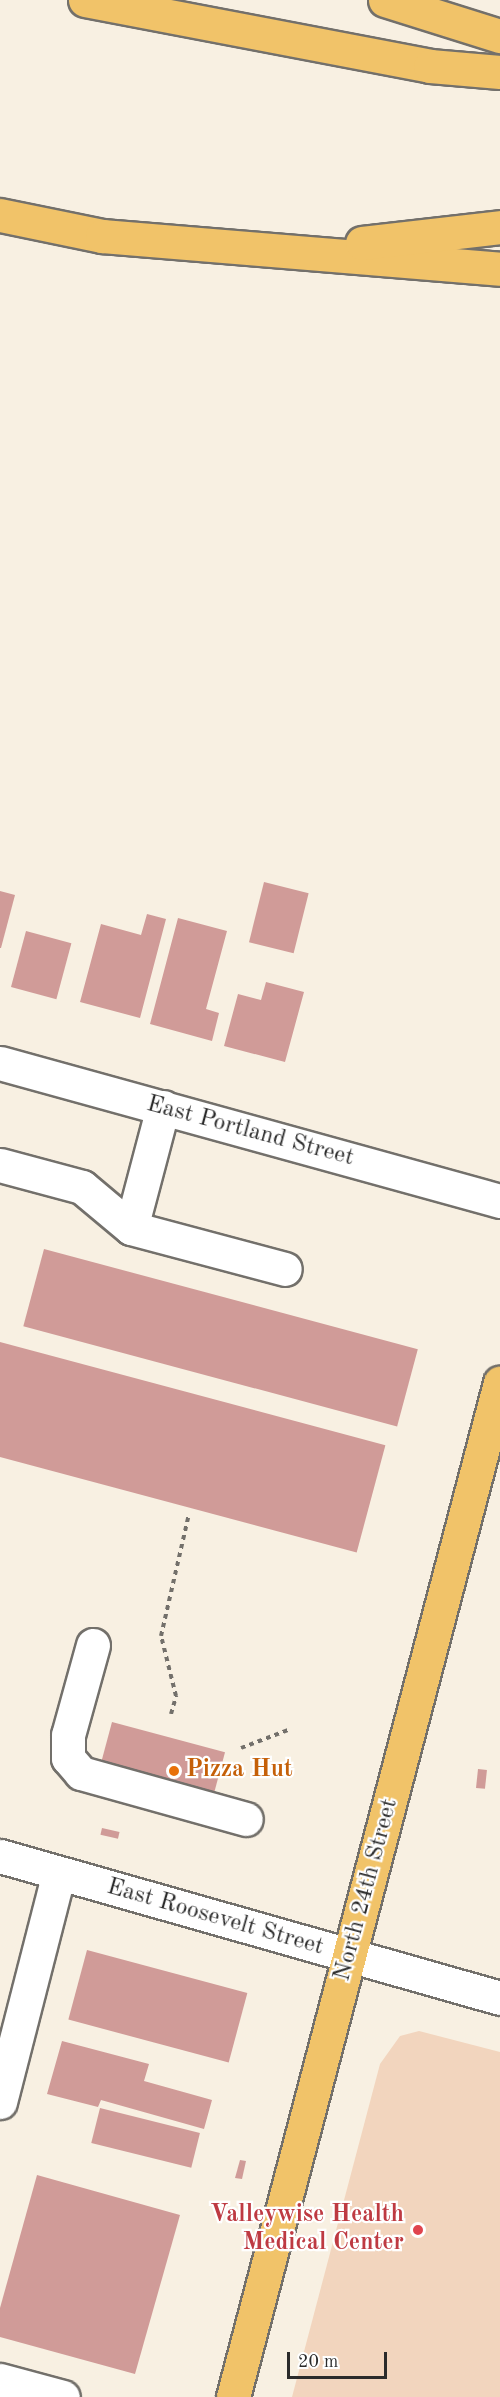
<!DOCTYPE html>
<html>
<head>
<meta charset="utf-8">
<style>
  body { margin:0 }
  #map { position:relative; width:500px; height:2397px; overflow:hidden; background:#f8f0e2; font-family:"Old Standard TT",serif }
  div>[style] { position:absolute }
  .built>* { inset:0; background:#f2d5be }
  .building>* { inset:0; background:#d09b98; transform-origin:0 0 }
  .path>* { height:4px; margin-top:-2px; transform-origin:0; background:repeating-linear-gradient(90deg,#73706b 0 4.5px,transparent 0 9px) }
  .roads { filter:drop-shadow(2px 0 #73706b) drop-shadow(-2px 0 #73706b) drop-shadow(0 2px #73706b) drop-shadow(0 -2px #73706b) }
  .minor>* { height:33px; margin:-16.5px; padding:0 16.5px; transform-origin:16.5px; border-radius:16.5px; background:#fff }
  .major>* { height:33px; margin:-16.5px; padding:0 16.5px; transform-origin:16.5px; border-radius:16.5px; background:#f1c369 }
  .highway>* { height:33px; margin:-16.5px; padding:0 16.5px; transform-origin:16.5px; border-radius:16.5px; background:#f1c369 }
  .dots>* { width:16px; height:16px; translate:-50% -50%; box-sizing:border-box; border:3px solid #fff; border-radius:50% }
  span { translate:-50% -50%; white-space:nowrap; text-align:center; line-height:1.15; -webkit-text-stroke:4.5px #fff; paint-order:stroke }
  .street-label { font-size:24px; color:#2b2b2b }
  .food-label { font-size:24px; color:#c56008; font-weight:700 }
  .left { translate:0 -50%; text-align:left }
  .health-label { font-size:24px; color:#be3a42; font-weight:700 }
  .right { translate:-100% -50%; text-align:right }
  .scale { position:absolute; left:287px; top:2352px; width:100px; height:27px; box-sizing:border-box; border:3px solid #2b2b2b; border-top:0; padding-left:8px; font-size:18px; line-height:21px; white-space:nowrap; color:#2b2b2b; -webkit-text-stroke:4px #fff; paint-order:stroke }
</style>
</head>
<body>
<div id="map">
  <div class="built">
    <i style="clip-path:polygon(419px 2031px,500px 2052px,500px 2397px,292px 2397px,380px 2064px,400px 2036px)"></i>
  </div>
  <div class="building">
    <i style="left:264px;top:882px;width:46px;height:62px;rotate:14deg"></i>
    <i style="clip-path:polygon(0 891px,15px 895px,1px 948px,0 948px)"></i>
    <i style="clip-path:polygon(147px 914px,166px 919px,140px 1018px,80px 1002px,101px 924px,141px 935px)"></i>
    <i style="clip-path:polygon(178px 918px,227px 931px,206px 1009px,219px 1013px,212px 1041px,150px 1024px)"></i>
    <i style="left:26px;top:931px;width:47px;height:58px;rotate:15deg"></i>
    <i style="clip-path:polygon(266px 982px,304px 992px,285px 1062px,224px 1046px,238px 994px,261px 1000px)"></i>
    <i style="left:44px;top:1249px;width:387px;height:80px;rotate:15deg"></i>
    <i style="left:0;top:1342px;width:399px;height:111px;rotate:15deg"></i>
    <i style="left:112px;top:1722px;width:117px;height:51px;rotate:15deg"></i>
    <i style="left:478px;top:1769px;width:9px;height:19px;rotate:6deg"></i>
    <i style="left:102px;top:1828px;width:18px;height:7px;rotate:13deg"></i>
    <i style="left:87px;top:1950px;width:166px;height:72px;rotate:15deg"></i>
    <i style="clip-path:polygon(62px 2041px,149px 2064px,144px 2081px,212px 2100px,204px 2129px,101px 2100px,98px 2107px,47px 2094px)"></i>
    <i style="left:100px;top:2108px;width:103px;height:36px;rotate:14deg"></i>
    <i style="clip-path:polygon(240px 2160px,246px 2161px,242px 2179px,235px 2178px)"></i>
    <i style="clip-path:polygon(37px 2175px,180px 2215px,135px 2374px,0 2337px,0 2308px)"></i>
  </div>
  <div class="path">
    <i style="left:171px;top:1714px;width:19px;rotate:-74deg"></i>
    <i style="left:176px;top:1696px;width:62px;rotate:-104deg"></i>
    <i style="left:161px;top:1636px;width:125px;rotate:-77.1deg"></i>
    <i style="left:241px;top:1748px;width:50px;rotate:-21deg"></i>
  </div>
  <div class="roads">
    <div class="minor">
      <i style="left:0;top:1063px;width:519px;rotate:15.43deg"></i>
      <i style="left:163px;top:1107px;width:125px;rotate:104.8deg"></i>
      <i style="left:131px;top:1228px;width:159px;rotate:14.9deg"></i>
      <i style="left:0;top:1165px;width:85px;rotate:15deg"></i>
      <i style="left:82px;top:1187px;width:64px;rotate:39.9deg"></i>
      <i style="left:93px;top:1645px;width:93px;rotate:105.5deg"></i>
      <i style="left:68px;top:1735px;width:23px;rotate:90deg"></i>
      <i style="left:68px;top:1758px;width:20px;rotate:49deg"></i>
      <i style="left:81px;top:1773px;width:171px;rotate:15.6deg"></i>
      <i style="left:0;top:1856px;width:520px;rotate:15.85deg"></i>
      <i style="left:0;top:2102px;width:236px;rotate:-75.6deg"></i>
      <i style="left:0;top:2380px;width:65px;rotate:15.1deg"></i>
    </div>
    <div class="major">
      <i style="left:233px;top:2397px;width:1049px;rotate:-75.25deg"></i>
    </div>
    <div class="highway">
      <i style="left:85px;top:0;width:351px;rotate:10.8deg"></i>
      <i style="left:430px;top:66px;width:70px;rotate:4.9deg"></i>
      <i style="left:385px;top:0;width:121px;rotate:17.4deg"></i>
      <i style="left:0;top:215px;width:104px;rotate:11.6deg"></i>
      <i style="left:102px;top:236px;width:399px;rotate:4.7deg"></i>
      <i style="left:362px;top:243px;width:139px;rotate:-6.6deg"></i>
    </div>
  </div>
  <div class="dots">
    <i style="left:174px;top:1771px;background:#e8710a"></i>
    <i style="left:418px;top:2230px;background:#e0444e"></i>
  </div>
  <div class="street-label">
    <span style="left:250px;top:1132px;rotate:15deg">East Portland Street</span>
    <span style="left:367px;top:1890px;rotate:-75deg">North 24th Street</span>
    <span style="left:215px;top:1918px;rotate:16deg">East Roosevelt Street</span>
  </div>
  <div class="food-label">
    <span class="left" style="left:186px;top:1771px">Pizza Hut</span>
  </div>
  <div class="health-label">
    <span class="right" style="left:404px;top:2230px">Valleywise Health<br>Medical Center</span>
  </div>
  <div class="scale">20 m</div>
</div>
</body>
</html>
